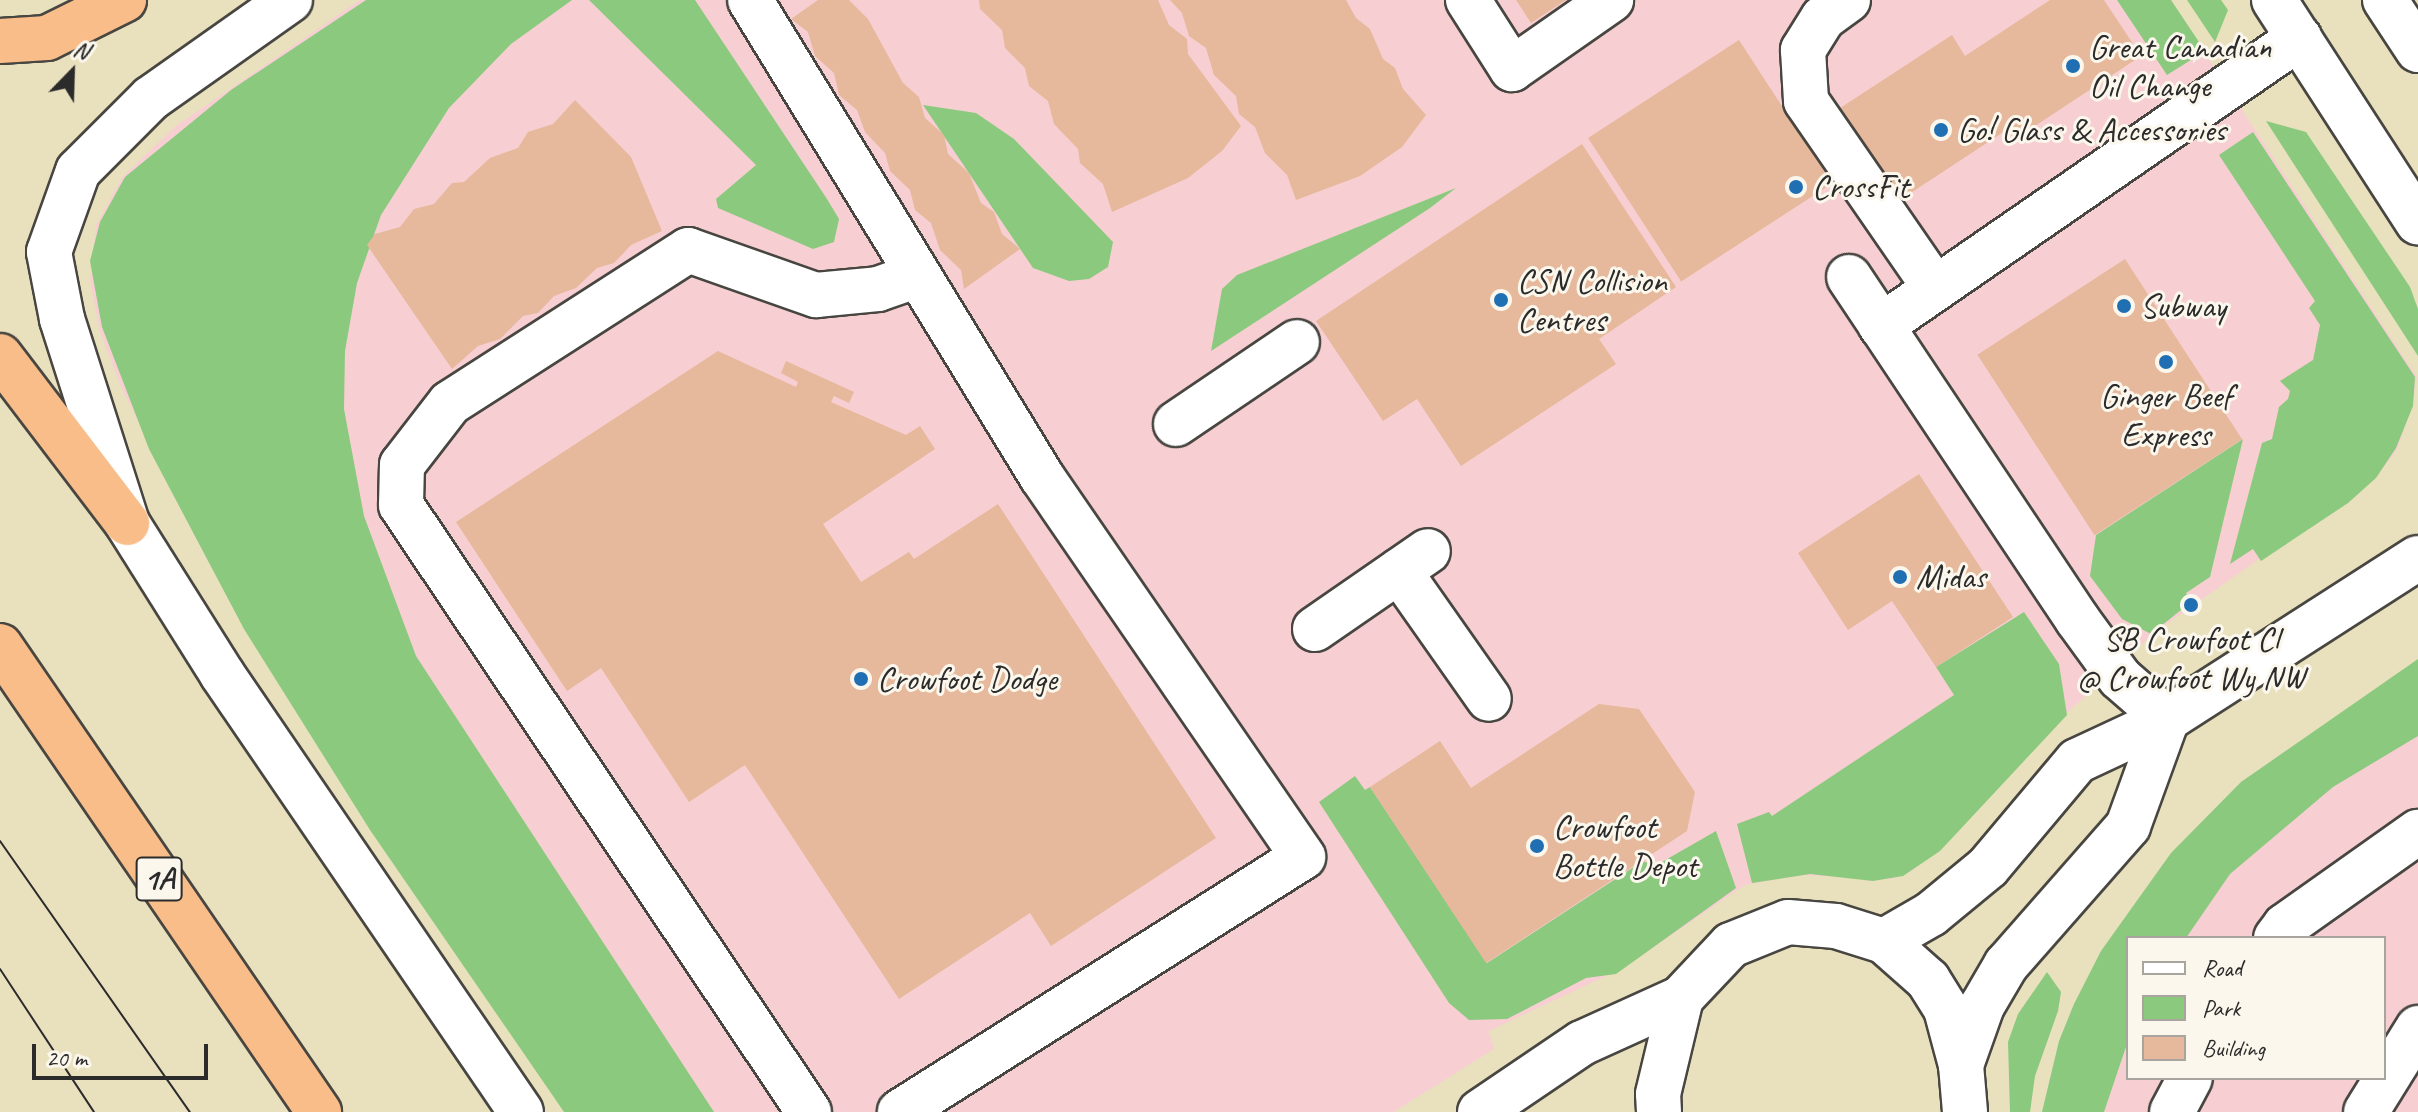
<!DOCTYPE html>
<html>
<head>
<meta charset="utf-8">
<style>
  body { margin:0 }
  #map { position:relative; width:2418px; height:1112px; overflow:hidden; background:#e9e0bd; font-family:Caveat,sans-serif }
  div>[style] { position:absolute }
  .built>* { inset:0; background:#f7cfd2 }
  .green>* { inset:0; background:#8bc97f }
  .building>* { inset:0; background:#e6b89c; transform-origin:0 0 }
  .roads { filter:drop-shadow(2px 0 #484641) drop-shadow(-2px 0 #484641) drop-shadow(0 2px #484641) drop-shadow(0 -2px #484641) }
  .minor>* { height:44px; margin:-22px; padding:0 22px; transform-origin:22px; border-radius:22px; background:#fff }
  .highway>* { height:44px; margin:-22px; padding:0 22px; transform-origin:22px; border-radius:22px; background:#f9bd89 }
  .tram>* { height:2px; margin:-1px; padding:0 1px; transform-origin:1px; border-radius:1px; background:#2b2b2b }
  .dots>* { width:22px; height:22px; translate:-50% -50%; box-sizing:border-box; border:4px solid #fbf7ec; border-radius:50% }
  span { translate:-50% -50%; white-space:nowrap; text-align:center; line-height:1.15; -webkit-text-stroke:6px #fbf7ec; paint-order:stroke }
  .shield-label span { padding:2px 6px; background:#fbf7ec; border:2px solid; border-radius:6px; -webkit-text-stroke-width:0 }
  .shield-label { font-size:32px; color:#2b2b2b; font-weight:700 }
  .poi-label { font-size:34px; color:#2b2b2b }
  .left { translate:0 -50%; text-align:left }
  .legend { position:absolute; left:2126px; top:936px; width:260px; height:144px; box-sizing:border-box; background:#fbf7ec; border:2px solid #a8a59f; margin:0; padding:10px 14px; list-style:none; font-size:24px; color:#2b2b2b }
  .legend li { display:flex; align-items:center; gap:16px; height:40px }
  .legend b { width:40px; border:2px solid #a8a59f }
  .north { position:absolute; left:32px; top:32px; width:80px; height:80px; -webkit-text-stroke:6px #fbf7ec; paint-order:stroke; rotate:23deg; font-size:22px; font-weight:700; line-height:32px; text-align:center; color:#2b2b2b }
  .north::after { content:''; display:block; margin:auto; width:28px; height:36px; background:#2b2b2b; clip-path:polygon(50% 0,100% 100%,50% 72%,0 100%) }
  .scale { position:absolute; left:32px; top:1044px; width:176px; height:36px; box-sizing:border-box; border:4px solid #2b2b2b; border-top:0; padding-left:10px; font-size:24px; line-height:28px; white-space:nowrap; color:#2b2b2b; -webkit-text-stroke:6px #fbf7ec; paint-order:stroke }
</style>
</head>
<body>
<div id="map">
  <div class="built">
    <i style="clip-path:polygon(360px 0,2170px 0,2417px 377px,2410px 412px,2397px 450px,2376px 477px,2154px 633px,2066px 714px,1912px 871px,1892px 879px,1799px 875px,1745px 885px,1623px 968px,1489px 1031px,1494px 1049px,1394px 1112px,567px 1112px,207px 560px,122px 389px,100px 332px,90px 281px,96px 225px,123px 176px,176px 126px)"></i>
    <i style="clip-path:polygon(2418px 689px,2418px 1112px,2079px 1112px,2128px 960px,2128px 1078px,2384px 1078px,2384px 938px,2143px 938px)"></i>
  </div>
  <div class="green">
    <i style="clip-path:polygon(366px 0,572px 0,511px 44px,449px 108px,381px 215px,357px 283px,345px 351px,344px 409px,364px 516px,416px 656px,714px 1112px,564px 1112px,370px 830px,244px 629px,149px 449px,102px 327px,90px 261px,100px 222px,125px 177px,231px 90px)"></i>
    <i style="clip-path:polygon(589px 0,695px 0,827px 199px,839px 219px,834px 242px,813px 249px,718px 208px,716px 199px,756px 165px)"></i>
    <i style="clip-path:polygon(2117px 0,2171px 0,2205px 51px,2167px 75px)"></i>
    <i style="clip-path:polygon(2187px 0,2221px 0,2228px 10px,2215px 42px)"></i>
    <i style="clip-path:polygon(923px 105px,976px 113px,1014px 139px,1113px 242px,1108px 267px,1089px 279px,1069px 281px,1033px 268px)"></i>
    <i style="clip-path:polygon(2266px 121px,2306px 132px,2410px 287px,2418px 309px,2418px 356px)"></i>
    <i style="clip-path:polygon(2253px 132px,2415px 377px,2413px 406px,2396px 448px,2376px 478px,2348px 503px,2261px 561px,2253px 549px,2230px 564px,2262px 443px,2272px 439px,2279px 407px,2288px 399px,2290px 391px,2280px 381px,2313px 360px,2320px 325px,2309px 308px,2315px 301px,2219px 155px)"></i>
    <i style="clip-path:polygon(1456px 188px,1430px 208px,1211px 351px,1222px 289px,1237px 275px)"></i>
    <i style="clip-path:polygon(2243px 439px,2210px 577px,2186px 593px,2191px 602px,2151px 634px,2122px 619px,2090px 576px,2096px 535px)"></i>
    <i style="clip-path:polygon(2024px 612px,2059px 664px,2067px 715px,1940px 851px,1903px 876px,1873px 881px,1810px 874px,1752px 883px,1737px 824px,1769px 812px,1772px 816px,1954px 695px,1936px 667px)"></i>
    <i style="clip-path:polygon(2418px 659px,2418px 736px,2333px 787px,2230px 874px,2186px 938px,2128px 938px,2128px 1041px,2104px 1112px,2042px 1112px,2059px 1041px,2074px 1004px,2101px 951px,2171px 853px,2241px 782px)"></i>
    <i style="clip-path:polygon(1355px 776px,1365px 790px,1370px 787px,1487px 963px,1643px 861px,1655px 866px,1716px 831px,1736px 888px,1616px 974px,1586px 978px,1507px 1019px,1469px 1020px,1449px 1003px,1319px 802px)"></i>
    <i style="clip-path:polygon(2047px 972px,2061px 992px,2058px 1011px,2035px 1076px,2030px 1112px,2010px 1112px,2008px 1042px,2018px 1014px)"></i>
  </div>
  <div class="building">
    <i style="clip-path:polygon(818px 0,849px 0,868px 19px,903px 83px,919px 97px,925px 118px,944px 135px,948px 154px,969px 173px,981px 203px,994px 212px,1002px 234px,1020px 249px,964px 289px,961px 270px,940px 250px,931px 223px,915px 210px,910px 190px,890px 171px,885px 153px,865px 132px,857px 110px,839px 95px,834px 73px,815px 56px,808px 32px,791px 19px)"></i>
    <i style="clip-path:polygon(979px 0,1158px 0,1169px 25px,1187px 39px,1188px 54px,1241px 126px,1222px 151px,1188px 178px,1112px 212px,1103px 184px,1080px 163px,1078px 149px,1054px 124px,1048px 101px,1029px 86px,1025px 68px,1005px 48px,1002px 30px,980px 9px)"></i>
    <i style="clip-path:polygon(1170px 0,1346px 0,1356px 18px,1370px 29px,1383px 59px,1395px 68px,1403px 89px,1426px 115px,1402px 147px,1360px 176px,1296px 200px,1287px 175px,1265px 153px,1255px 127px,1239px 114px,1236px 96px,1214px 75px,1206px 48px,1189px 36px,1182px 13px)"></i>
    <i style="clip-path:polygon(1516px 0,1566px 0,1531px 23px)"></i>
    <i style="clip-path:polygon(2050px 0,2104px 0,2141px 56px,2014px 140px,2008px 129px,1894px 204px,1834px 112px,1952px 35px,1965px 56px)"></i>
    <i style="left:1739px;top:40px;width:171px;height:180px;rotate:57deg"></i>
    <i style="clip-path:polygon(575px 100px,631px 157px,662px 231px,631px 245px,614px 263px,597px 268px,576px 288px,554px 296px,538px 313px,523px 316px,500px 339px,478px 346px,452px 369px,367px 245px,375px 234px,400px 227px,414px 209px,434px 204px,452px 183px,464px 182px,490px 158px,518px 148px,528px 132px,553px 124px)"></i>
    <i style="clip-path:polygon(1582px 144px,1676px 287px,1599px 339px,1616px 364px,1461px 466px,1417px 399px,1383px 421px,1316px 321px)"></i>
    <i style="left:2125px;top:259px;width:215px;height:176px;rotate:57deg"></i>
    <i style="clip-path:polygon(718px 351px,796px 387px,798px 382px,781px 373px,786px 361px,854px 392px,849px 403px,834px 396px,831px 402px,906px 435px,920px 426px,935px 449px,823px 524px,861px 582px,909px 552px,914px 559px,998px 504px,1216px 838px,1051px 946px,1030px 913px,899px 999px,745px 765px,689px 802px,601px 668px,567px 691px,456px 522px)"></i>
    <i style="clip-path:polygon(1919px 474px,2013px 617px,1936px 667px,1892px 601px,1848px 630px,1798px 553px)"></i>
    <i style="clip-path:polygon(1599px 704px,1639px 709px,1695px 792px,1687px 831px,1486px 963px,1370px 787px,1440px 741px,1471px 788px)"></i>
  </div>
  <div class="roads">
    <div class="minor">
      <i style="left:290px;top:0;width:170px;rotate:144.8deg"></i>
      <i style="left:151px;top:98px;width:103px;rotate:135deg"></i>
      <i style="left:78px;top:171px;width:86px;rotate:109.7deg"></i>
      <i style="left:49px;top:252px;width:68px;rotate:79deg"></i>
      <i style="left:62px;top:319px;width:214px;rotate:72.3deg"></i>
      <i style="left:127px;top:523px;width:178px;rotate:57.8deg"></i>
      <i style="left:222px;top:674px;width:530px;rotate:55.68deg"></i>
      <i style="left:750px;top:0;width:559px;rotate:58.53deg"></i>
      <i style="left:1042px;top:477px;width:461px;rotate:55.5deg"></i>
      <i style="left:1303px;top:857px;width:477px;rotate:147.7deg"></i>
      <i style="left:1468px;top:0;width:82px;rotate:57.5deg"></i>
      <i style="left:1512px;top:69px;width:121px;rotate:-34.9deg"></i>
      <i style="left:1848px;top:0;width:31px;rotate:144deg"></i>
      <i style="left:1823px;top:18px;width:38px;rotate:122deg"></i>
      <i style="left:1803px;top:50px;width:51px;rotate:86.6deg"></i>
      <i style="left:1806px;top:101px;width:227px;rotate:55.4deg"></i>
      <i style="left:2274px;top:0;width:265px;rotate:57.1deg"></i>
      <i style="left:2385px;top:0;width:60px;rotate:56.6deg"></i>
      <i style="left:1849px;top:277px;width:411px;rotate:56.3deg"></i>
      <i style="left:2077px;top:619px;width:73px;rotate:53.9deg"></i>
      <i style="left:2120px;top:678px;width:62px;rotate:41.1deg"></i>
      <i style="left:1881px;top:326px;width:508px;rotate:-34.57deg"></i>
      <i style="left:1176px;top:424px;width:146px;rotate:-34.1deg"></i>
      <i style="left:1399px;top:571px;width:156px;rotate:54.9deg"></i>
      <i style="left:1315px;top:629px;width:137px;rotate:-34.6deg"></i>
      <i style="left:2276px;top:938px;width:15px;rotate:-53deg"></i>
      <i style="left:2285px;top:926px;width:163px;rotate:-35.3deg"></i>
      <i style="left:1884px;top:941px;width:54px;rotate:-29.9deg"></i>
      <i style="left:1931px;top:914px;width:74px;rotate:-39.5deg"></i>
      <i style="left:1988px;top:867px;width:138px;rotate:-50deg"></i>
      <i style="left:2077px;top:761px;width:99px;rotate:-25deg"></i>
      <i style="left:2167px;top:719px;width:298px;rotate:-32.7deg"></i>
      <i style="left:1961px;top:1065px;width:63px;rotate:-70.4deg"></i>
      <i style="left:1982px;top:1006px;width:48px;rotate:-59.7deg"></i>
      <i style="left:2006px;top:965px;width:185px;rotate:-48.7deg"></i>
      <i style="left:2128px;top:826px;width:114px;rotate:-70deg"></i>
      <i style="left:809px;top:1112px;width:731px;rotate:-123.91deg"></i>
      <i style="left:401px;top:505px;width:40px;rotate:-88.6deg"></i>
      <i style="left:402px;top:465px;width:78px;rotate:-52.3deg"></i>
      <i style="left:450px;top:403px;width:283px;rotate:-32.7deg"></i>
      <i style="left:688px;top:250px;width:136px;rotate:19.4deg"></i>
      <i style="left:816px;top:295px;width:62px;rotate:-5.5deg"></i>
      <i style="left:878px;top:289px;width:42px;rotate:-19.3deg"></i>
      <i style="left:1480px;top:1112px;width:123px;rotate:-34.1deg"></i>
      <i style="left:1582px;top:1043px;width:109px;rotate:-24.4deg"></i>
      <i style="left:1659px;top:1112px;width:18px;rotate:-93deg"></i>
      <i style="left:1658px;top:1094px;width:99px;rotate:-76.5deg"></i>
      <i style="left:1681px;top:998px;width:73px;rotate:-46.7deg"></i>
      <i style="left:1731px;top:945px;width:61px;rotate:-22deg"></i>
      <i style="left:1788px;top:922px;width:48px;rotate:4.8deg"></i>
      <i style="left:1836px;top:926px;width:50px;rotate:17.4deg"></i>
      <i style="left:1884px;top:941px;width:59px;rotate:41.6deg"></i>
      <i style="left:1928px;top:980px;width:34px;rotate:58deg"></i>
      <i style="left:1946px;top:1009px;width:58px;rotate:75deg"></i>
      <i style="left:1961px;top:1065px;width:47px;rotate:85.1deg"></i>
      <i style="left:2172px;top:1112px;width:38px;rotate:-62deg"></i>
      <i style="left:2366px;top:1112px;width:99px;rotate:-58.2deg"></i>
    </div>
    <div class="highway">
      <i style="left:0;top:41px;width:47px;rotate:-3.7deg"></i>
      <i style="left:47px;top:38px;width:86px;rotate:-26.3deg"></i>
      <i style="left:0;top:356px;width:210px;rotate:52.7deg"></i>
      <i style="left:0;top:646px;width:565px;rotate:55.61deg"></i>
    </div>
  </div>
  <div class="tram">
    <i style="left:0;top:841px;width:331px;rotate:55deg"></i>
    <i style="left:0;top:969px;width:171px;rotate:56.7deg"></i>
  </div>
  <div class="dots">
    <i style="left:2073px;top:66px;background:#1f6fb2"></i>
    <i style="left:1941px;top:130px;background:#1f6fb2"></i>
    <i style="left:1796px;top:187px;background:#1f6fb2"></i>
    <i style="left:1501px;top:300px;background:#1f6fb2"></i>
    <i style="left:2124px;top:306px;background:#1f6fb2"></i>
    <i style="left:2166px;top:362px;background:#1f6fb2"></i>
    <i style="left:1900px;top:577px;background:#1f6fb2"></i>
    <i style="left:2191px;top:605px;background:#1f6fb2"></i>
    <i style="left:861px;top:679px;background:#1f6fb2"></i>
    <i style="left:1537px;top:846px;background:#1f6fb2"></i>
  </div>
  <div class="shield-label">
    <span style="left:159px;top:879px">1A</span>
  </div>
  <div class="poi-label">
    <span class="left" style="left:2089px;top:66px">Great Canadian<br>Oil Change</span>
    <span class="left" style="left:1957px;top:130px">Go! Glass &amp; Accessories</span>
    <span class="left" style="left:1812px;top:187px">CrossFit</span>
    <span class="left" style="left:1517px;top:300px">CSN Collision<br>Centres</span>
    <span class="left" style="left:2140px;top:306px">Subway</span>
    <span style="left:2166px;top:415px">Ginger Beef<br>Express</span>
    <span class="left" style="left:1916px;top:577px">Midas</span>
    <span style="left:2191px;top:658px">SB Crowfoot Cl<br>@ Crowfoot Wy NW</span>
    <span class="left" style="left:877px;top:679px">Crowfoot Dodge</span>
    <span class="left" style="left:1553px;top:846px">Crowfoot<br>Bottle Depot</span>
  </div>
  <ul class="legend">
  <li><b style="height:10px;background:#fff"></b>Road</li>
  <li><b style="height:22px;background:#8bc97f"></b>Park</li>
  <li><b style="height:22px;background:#e6b89c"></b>Building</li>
  </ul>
  <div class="north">N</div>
  <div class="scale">20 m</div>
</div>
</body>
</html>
